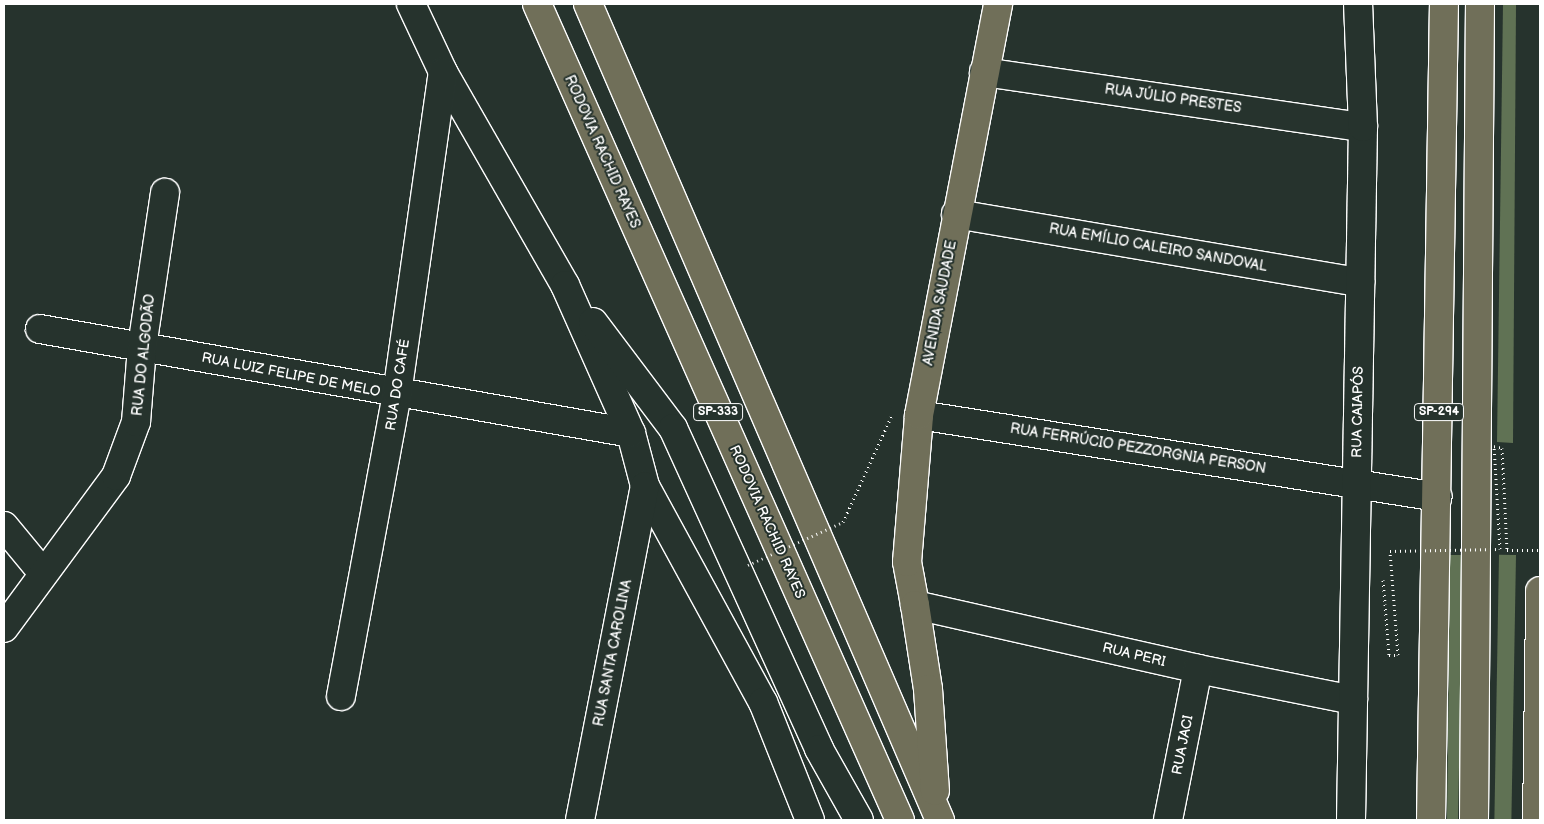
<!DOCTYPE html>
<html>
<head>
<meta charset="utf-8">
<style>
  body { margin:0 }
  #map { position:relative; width:1544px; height:824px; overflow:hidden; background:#26332d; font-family:"Balsamiq Sans",sans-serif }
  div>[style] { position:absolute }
  .green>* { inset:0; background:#607254; transform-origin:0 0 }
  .path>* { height:3px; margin-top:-1.5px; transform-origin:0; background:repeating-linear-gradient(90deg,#fff 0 1px,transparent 0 5px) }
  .roads { filter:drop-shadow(1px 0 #fff) drop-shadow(-1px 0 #fff) drop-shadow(0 1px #fff) drop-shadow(0 -1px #fff) }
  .minor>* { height:28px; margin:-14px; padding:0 14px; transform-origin:14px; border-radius:14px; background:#26332d }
  .major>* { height:28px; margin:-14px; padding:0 14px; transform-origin:14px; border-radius:14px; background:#706f59 }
  .highway>* { height:28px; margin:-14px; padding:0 14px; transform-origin:14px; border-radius:14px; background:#706f59 }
  .path-bridge>* { height:3px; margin-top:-1.5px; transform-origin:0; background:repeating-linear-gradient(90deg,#fff 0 1px,transparent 0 5px) }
  span { translate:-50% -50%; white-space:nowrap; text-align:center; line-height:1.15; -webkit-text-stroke:4px #26332d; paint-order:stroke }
  .shield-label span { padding:1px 4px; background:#26332d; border:1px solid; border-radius:4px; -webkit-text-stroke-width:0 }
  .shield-label { font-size:12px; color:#fff; font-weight:700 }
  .street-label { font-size:14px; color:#fff }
  .frame { position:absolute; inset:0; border:5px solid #fff; pointer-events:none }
</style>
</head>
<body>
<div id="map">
  <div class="green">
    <i style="clip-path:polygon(1503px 4px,1516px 4px,1513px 443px,1497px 442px)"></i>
    <i style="clip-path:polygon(1450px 555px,1463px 555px,1458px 820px,1447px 820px)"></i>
    <i style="left:1516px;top:555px;width:265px;height:17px;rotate:91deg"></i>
  </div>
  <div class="path">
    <i style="left:843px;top:522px;width:118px;rotate:-65.4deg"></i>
    <i style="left:1507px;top:550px;width:33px"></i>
    <i style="left:1383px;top:580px;width:24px;rotate:85deg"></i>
  </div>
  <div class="roads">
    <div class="minor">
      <i style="left:411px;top:4px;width:75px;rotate:64.8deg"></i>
      <i style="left:443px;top:72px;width:245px;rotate:60.2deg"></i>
      <i style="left:565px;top:285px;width:162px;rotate:66deg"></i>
      <i style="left:631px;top:433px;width:55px;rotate:75.2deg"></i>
      <i style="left:645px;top:486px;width:246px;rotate:61.4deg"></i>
      <i style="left:763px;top:702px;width:127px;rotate:68.3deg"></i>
      <i style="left:984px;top:72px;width:383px;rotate:8.3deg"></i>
      <i style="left:956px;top:214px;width:410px;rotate:9.6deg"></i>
      <i style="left:593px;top:322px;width:133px;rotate:53deg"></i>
      <i style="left:673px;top:428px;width:353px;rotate:65.5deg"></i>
      <i style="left:819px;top:749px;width:81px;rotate:60.6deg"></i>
      <i style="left:40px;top:329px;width:600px;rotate:9.98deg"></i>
      <i style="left:919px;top:415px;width:525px;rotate:8.98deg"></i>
      <i style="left:4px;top:526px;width:60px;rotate:50.4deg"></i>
      <i style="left:915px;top:605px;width:290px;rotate:12.7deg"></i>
      <i style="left:1198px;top:669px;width:158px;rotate:11.3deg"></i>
      <i style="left:4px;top:628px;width:189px;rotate:-53.6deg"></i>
      <i style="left:116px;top:476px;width:58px;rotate:-69.7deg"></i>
      <i style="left:136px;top:422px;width:75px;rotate:-85.4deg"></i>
      <i style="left:142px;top:347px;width:156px;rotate:-81.5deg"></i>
      <i style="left:341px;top:696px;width:307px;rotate:-79.5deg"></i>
      <i style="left:397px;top:394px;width:325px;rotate:-81.9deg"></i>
      <i style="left:580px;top:820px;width:340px;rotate:-79deg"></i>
      <i style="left:1168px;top:820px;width:154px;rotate:-78.8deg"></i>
      <i style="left:1351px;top:820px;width:693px;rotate:-89.01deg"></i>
      <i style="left:1363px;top:127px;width:123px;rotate:-92.3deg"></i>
    </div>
    <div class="major">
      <i style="left:915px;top:605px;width:44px;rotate:-100.5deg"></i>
      <i style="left:907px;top:562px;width:147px;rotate:-85.3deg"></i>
      <i style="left:919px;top:415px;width:419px;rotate:-79.1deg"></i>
      <i style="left:1537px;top:820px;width:229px;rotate:-89.2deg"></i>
    </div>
    <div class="highway">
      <i style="left:537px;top:4px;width:893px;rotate:66.02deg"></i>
      <i style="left:588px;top:4px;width:889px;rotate:66.67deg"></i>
      <i style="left:915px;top:605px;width:85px;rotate:81.2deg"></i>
      <i style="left:928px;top:689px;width:102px;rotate:86.1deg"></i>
      <i style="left:1431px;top:820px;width:816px;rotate:-89.09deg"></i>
      <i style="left:1474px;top:820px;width:816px;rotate:-89.58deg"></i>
    </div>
  </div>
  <div class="path-bridge">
    <i style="left:748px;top:565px;width:104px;rotate:-24.4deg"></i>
    <i style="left:1385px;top:604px;width:51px;rotate:85.5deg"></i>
    <i style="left:1389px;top:655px;width:9px"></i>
    <i style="left:1398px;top:655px;width:104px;rotate:-94.4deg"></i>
    <i style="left:1390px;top:551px;width:110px;rotate:-1deg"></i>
    <i style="left:1500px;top:549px;width:103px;rotate:-93.3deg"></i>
    <i style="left:1494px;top:446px;width:8px;rotate:14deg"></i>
    <i style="left:1502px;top:448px;width:102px;rotate:87.2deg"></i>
  </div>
  <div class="shield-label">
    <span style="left:718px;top:412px">SP-333</span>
    <span style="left:1439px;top:412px">SP-294</span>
  </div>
  <div class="street-label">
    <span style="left:1173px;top:99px;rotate:8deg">RUA JÚLIO PRESTES</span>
    <span style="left:602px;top:152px;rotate:66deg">RODOVIA RACHID RAYES</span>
    <span style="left:1158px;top:248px;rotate:10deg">RUA EMÍLIO CALEIRO SANDOVAL</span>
    <span style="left:940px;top:303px;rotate:-79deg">AVENIDA SAUDADE</span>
    <span style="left:144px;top:355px;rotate:-84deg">RUA DO ALGODÃO</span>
    <span style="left:291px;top:375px;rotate:11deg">RUA LUIZ FELIPE DE MELO</span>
    <span style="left:398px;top:385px;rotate:-81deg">RUA DO CAFÉ</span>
    <span style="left:1358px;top:412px;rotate:-89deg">RUA CAIAPÓS</span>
    <span style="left:1138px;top:449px;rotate:9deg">RUA FERRÚCIO PEZZORGNIA PERSON</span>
    <span style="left:767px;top:522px;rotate:66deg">RODOVIA RACHID RAYES</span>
    <span style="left:613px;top:653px;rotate:-79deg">RUA SANTA CAROLINA</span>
    <span style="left:1134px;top:655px;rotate:13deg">RUA PERI</span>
    <span style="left:1183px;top:745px;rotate:-79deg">RUA JACI</span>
  </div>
  <div class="frame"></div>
</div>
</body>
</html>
